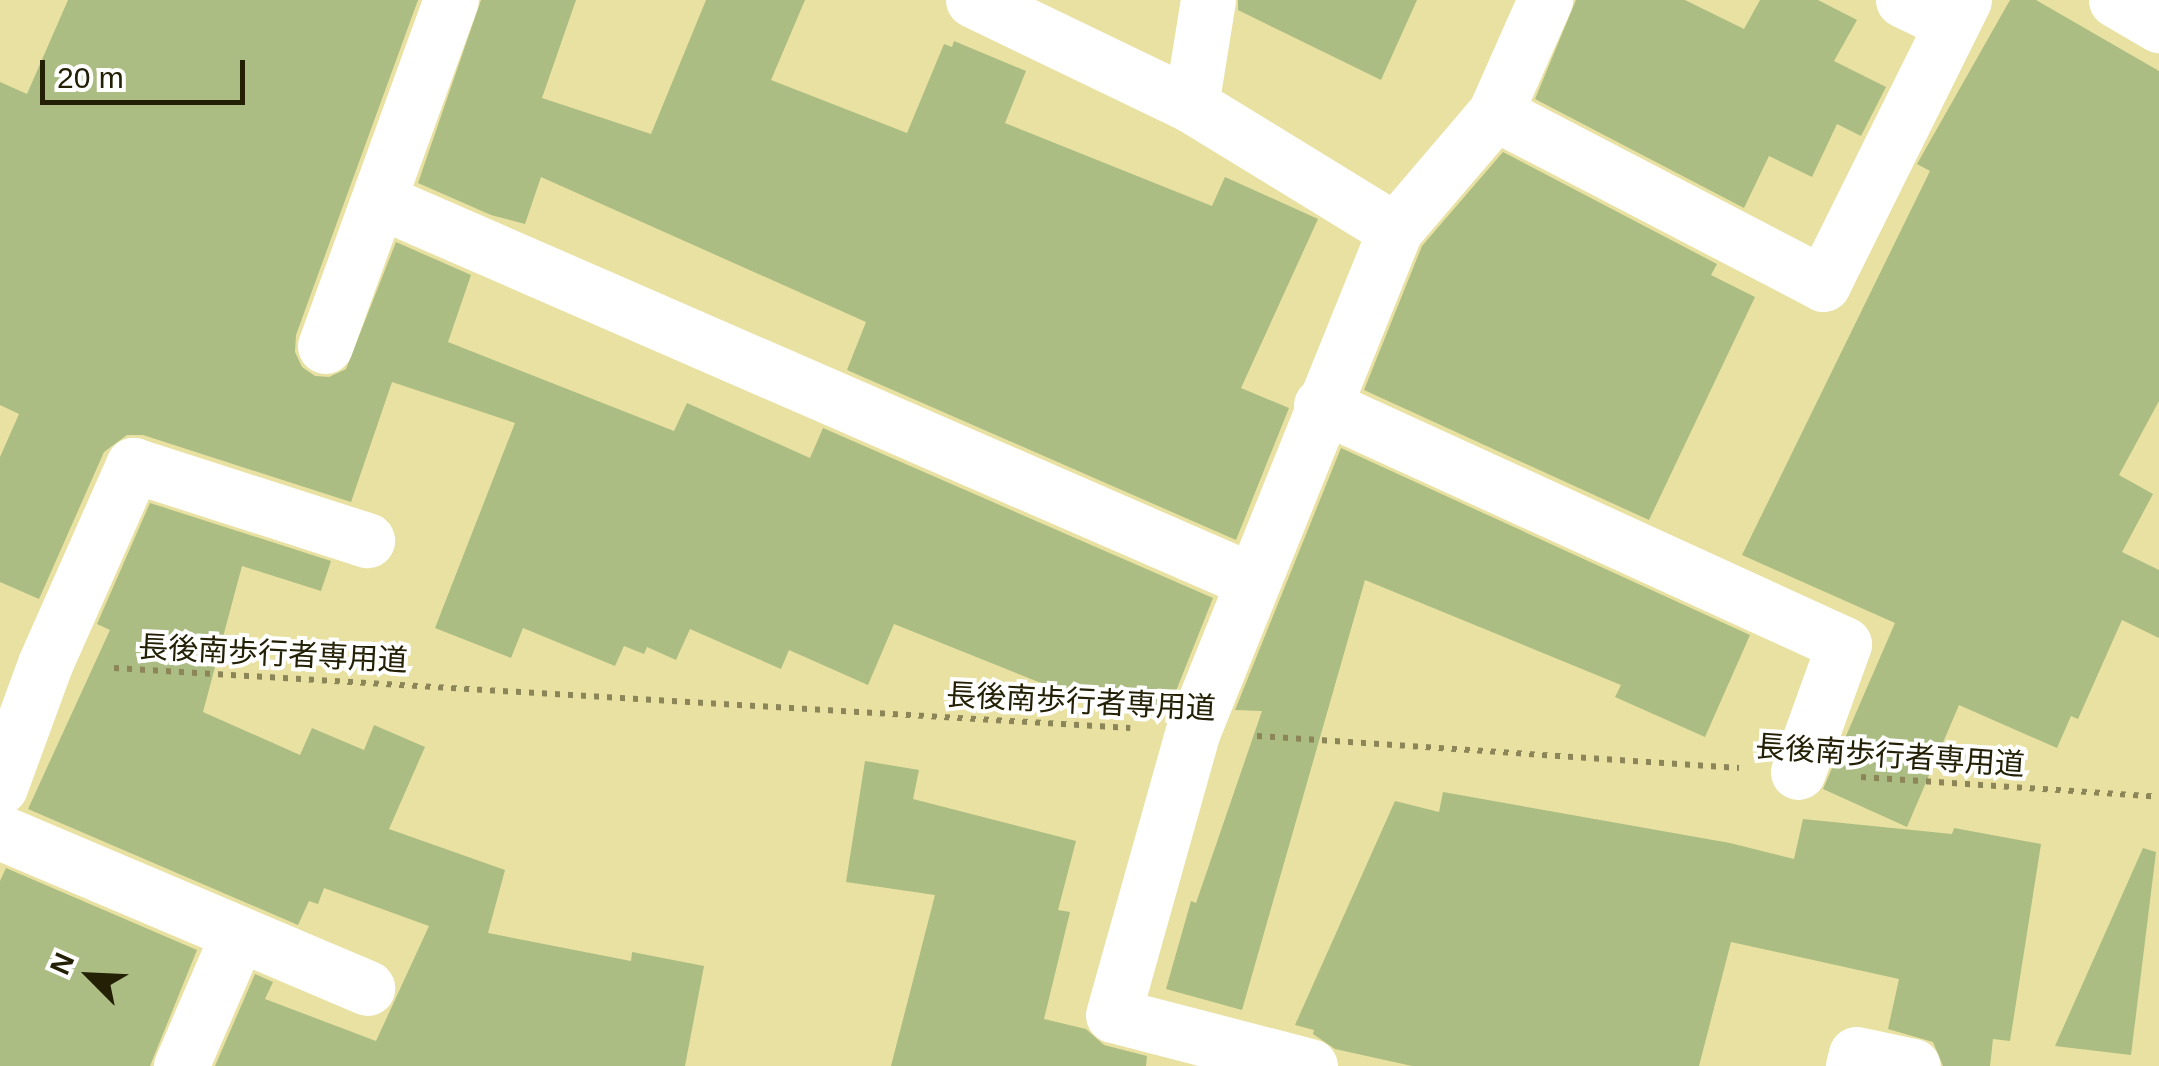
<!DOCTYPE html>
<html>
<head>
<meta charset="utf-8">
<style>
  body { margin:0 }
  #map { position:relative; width:2159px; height:1066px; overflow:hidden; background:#e9e1a2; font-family:Arial,"Noto Sans JP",sans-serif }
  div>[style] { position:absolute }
  .building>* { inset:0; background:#abbd82 }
  .path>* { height:6px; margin-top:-3px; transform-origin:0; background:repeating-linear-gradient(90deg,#8b8558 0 5px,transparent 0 13px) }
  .minor>* { height:55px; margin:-27.5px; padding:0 27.5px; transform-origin:27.5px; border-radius:27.5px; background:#fff }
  span { translate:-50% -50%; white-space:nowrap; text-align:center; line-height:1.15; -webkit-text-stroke:8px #fff; paint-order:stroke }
  .street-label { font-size:30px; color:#232006 }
  .north { position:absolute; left:40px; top:926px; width:100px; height:100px; -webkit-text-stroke:8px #fff; paint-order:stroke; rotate:294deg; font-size:28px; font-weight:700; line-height:40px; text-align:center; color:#232006 }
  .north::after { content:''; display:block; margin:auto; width:35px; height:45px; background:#232006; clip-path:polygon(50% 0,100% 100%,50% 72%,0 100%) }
  .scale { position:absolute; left:40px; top:60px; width:205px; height:45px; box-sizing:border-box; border:5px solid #232006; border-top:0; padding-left:12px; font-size:30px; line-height:35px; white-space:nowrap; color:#232006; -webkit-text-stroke:8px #fff; paint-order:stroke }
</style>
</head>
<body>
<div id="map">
  <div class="building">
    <i style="clip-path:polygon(68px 0,418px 0,296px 335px,295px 352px,302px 367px,315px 376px,329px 377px,346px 369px,396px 242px,471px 275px,448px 342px,674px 431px,687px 403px,810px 458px,823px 428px,1213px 598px,1170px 706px,1086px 701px,894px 624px,868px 685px,789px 650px,781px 669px,690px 629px,676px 660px,647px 647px,644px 654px,624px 646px,615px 666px,523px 628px,511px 658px,435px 628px,515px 423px,392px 382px,351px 502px,143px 435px,127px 435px,104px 452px,39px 599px,0 582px,0 457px,19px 414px,0 405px,0 82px,27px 94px)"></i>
    <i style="clip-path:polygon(481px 0,576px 0,542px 98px,651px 134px,706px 0,805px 0,771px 80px,907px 133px,944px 44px,952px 47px,954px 41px,1026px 71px,1005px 123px,1212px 206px,1225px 177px,1318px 219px,1241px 388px,1289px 408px,1236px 540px,847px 370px,866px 322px,541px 177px,525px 224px,491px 215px,418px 183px)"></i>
    <i style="clip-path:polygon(1238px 0,1417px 0,1381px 80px,1238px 10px)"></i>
    <i style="clip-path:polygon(1576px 0,1685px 0,1744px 29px,1760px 0,1818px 0,1857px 20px,1834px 61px,1886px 87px,1861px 136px,1837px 124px,1812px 177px,1769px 156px,1744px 208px,1535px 99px)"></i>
    <i style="clip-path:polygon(2010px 0,2036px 0,2159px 71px,2159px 401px,2119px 475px,2153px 494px,2122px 552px,2159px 570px,2159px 638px,2122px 620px,2078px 719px,2071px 716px,2057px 748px,1959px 705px,1907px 827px,1823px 789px,1895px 623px,1742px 555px,1930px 171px,1917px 164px)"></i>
    <i style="clip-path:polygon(1503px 152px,1717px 264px,1711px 275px,1755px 297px,1649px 520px,1364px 390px,1422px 246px)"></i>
    <i style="clip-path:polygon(1341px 448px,1750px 635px,1705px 737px,1615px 697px,1621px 685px,1365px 580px,1242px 1010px,1166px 989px,1191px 901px,1196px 903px,1262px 711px,1235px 710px)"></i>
    <i style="clip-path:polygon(150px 503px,331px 561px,321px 591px,242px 566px,203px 712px,300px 755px,312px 728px,364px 750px,374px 725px,425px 747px,389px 829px,505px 870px,488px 933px,631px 961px,632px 952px,704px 966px,685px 1066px,215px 1066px,255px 974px,273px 982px,265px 999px,376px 1041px,429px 926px,324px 888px,318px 904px,309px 901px,298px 925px,28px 809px,110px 630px,97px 624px)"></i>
    <i style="clip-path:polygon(865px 761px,919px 770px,913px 799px,1076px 841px,1058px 910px,1070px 912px,1044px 1019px,1086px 1029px,1104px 1045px,1147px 1056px,1146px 1066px,891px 1066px,935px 895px,846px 882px)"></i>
    <i style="clip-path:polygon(1443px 792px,1730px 843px,1794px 859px,1803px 819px,1952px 834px,1954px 828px,2041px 844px,2010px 1041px,1993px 1039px,1990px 1066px,1943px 1066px,1933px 1042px,1888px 1029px,1899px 979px,1731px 942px,1699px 1066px,1412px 1066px,1335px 1049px,1313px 1034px,1314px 1030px,1295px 1025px,1395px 801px,1439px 812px)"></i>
    <i style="clip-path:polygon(2143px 848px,2156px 852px,2131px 1055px,2055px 1046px)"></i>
    <i style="clip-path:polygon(6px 868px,197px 950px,150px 1066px,0 1066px,0 881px)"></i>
  </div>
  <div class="path">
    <i style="left:114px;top:668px;width:1018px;rotate:3.38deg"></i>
    <i style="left:1257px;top:736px;width:483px;rotate:3.8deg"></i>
    <i style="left:1861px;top:777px;width:299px;rotate:3.8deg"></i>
  </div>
  <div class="minor">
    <i style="left:973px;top:0;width:242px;rotate:25.7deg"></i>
    <i style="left:1191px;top:105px;width:239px;rotate:31.5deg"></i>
    <i style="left:1903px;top:0;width:53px;rotate:25.6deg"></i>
    <i style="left:2116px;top:0;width:50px;rotate:30.2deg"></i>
    <i style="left:1191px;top:105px;width:106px;rotate:-80.8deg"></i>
    <i style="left:1495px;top:113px;width:370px;rotate:27.5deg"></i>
    <i style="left:1823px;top:284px;width:317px;rotate:-63.6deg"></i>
    <i style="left:380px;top:201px;width:950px;rotate:23.52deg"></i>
    <i style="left:325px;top:346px;width:368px;rotate:-70deg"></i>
    <i style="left:1321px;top:405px;width:575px;rotate:24.56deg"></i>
    <i style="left:1844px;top:644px;width:136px;rotate:109.8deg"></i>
    <i style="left:0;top:787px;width:131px;rotate:-69.9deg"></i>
    <i style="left:45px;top:664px;width:218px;rotate:-66.1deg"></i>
    <i style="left:133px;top:465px;width:246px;rotate:17.8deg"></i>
    <i style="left:0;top:832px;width:399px;rotate:23deg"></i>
    <i style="left:181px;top:1066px;width:144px;rotate:-66.6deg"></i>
    <i style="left:1310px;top:1066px;width:203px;rotate:-165.5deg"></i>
    <i style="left:1113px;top:1015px;width:295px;rotate:-74.3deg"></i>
    <i style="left:1193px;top:731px;width:540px;rotate:-68.04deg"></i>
    <i style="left:1395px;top:230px;width:154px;rotate:-49.5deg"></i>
    <i style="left:1495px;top:113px;width:124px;rotate:-66.1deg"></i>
    <i style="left:1853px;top:1066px;width:12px;rotate:-76deg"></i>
    <i style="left:1856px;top:1054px;width:58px;rotate:11.9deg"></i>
  </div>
  <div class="street-label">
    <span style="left:273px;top:654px;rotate:3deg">長後南歩行者専用道</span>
    <span style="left:1081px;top:702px;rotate:3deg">長後南歩行者専用道</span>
    <span style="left:1890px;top:756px;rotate:4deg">長後南歩行者専用道</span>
  </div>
  <div class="north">N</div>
  <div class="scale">20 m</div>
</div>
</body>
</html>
